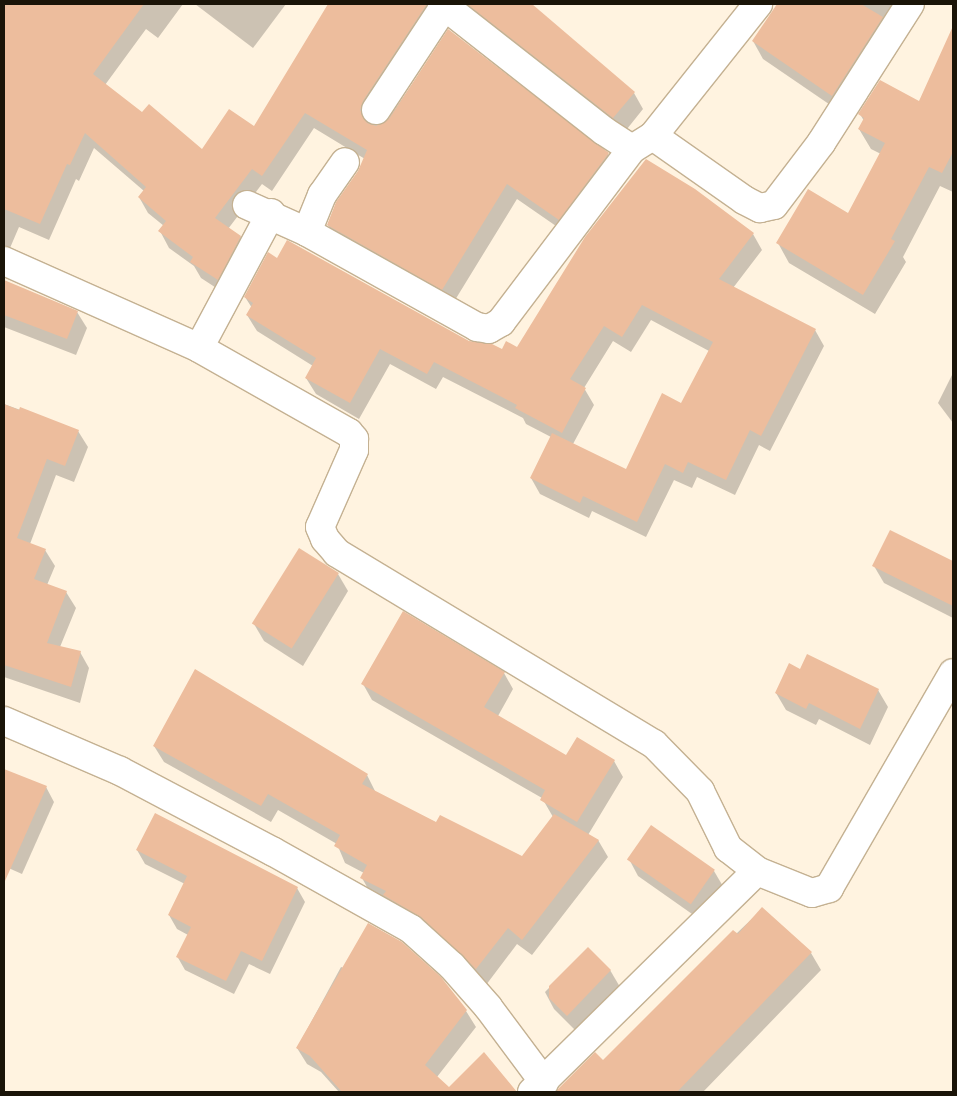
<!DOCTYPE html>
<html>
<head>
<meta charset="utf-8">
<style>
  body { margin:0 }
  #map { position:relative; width:957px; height:1096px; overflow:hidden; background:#fff3e0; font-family:"Sofia Sans Condensed",sans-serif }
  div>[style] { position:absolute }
  .shadow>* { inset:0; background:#0003 }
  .building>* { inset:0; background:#edbd9d; transform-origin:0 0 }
  .roads { filter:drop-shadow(1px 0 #c4b192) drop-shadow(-1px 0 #c4b192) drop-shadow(0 1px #c4b192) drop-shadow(0 -1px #c4b192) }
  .minor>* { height:28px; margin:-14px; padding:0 14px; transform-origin:14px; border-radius:14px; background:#fff }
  span { translate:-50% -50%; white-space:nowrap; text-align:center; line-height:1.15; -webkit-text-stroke:4.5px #fff; paint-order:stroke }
  .frame { position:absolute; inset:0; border:5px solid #1a1408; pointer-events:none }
</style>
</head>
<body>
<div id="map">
  <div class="shadow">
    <i style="clip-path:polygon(4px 4px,183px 4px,158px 38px,146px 29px,105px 85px,142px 114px,202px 150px,255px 127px,329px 4px,530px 4px,634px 93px,643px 109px,623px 134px,458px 4px,370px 124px,384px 125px,449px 31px,608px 154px,618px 170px,569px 235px,517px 199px,452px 305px,338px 241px,328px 225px,365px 159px,314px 128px,272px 191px,262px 184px,228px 229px,240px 236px,250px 253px,227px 295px,201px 278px,194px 266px,169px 248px,160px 231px,164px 226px,148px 213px,139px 197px,144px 191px,94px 148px,79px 181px,76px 179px,49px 240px,19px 227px,4px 262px)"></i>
    <i style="clip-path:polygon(195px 4px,286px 4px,253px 48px)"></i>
    <i style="clip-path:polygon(778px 4px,897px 4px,842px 113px,763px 59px,753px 41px)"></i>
    <i style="clip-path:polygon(953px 29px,953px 192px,940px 186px,903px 257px,906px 262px,875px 314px,789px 263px,778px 243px,849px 214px,881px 154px,871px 149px,859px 129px,864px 121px,860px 114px,920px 103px)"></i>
    <i style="clip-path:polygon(evenodd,753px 234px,762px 250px,733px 288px,815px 330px,824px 346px,770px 451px,759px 445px,735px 495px,697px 477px,692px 488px,674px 480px,646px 537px,592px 511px,589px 518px,540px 494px,531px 478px,551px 437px,526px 424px,523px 418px,443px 377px,436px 389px,390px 364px,359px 419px,316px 394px,306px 378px,313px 366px,257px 331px,247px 315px,252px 308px,245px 297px,502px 351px,518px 349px,753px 234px,651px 320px,709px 351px,682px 404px,626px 471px,573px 444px,594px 405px,584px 388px,613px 341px,631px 352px,651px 320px)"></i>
    <i style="clip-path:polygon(4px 282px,77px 312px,87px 328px,76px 355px,4px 327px)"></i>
    <i style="clip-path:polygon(953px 373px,953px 423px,938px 403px)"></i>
    <i style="clip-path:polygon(4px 404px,78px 431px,88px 447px,74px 482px,56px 475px,30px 544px,45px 550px,55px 566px,47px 585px,66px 592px,76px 608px,60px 647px,80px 652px,89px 668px,80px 703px,4px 677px)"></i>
    <i style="clip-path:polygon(891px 532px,953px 563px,953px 618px,884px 583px,874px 566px)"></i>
    <i style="clip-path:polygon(338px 574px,348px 591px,303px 666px,264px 641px,254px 624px)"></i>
    <i style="clip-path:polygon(801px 670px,878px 690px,888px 707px,870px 745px,819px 719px,816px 725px,786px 710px,776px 693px)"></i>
    <i style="clip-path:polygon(504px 673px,513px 689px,498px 716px,567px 757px,614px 761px,623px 777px,588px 835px,598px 840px,608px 857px,532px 955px,517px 944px,486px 985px,371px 894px,362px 878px,364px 873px,345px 863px,337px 844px,278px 810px,271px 822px,164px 762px,154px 746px,367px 775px,376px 793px,437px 823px,522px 857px,553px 817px,542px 798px,372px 700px,363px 684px)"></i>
    <i style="clip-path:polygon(4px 770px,46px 787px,54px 802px,22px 874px,4px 866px)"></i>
    <i style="clip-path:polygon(137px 850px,297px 888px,305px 902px,270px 974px,249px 964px,234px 994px,185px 970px,177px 956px,188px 935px,177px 929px,169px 915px,185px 884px,145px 864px)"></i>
    <i style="clip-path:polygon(629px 859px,714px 871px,724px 888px,702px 921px,638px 876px)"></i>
    <i style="clip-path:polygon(762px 909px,811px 953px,821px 970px,703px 1092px,557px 1092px,595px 1054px,603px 1062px)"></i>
    <i style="clip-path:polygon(588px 948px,610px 970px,620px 987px,577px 1032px,554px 1009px,545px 992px)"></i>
    <i style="clip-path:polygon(341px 967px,466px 1011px,476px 1027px,437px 1077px,449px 1088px,484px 1054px,516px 1092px,339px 1092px,321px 1072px,307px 1064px,297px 1048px)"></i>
  </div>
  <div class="building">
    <i style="clip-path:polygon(4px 4px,144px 4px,93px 74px,142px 112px,149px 104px,202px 149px,229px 109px,254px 126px,328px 4px,427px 4px,363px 101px,360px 110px,367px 123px,376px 126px,389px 119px,448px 29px,609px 153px,559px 220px,507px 184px,442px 290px,327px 225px,336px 202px,358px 171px,367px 150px,305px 113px,262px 176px,252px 169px,215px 218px,241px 236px,218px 280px,190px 262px,193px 257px,158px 231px,166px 221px,138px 197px,146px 187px,85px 133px,70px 165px,67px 164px,40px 224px,4px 209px)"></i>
    <i style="clip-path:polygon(467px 4px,532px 4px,635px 92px,613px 118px)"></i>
    <i style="clip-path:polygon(777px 4px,861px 4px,883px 17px,832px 96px,752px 41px)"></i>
    <i style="clip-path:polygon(953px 26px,953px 152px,942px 173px,929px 167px,891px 239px,895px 241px,863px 295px,776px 243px,808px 189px,848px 213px,885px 143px,858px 129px,864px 118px,858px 114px,880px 80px,919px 101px)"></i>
    <i style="clip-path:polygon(646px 159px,695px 189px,754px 233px,719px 279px,816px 329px,761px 436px,750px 430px,726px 480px,688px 462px,683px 473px,665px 464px,637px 522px,583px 496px,580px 503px,530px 478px,552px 433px,626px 469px,662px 393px,681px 403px,713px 342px,642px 305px,622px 337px,604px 326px,570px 379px,586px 388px,562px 433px,515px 408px,517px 405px,434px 362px,427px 374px,380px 349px,350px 403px,305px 378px,316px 358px,246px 315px,253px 303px,244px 297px,268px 252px,277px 258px,287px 240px,469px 341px,492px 344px,502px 349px,506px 341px,517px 347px,585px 237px)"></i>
    <i style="clip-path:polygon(4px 280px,78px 311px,67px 339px,4px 315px)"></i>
    <i style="clip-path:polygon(4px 404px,19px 410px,20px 407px,79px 430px,65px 466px,47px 459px,17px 538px,46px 549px,34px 579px,67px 591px,47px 643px,81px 651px,71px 687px,4px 665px)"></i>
    <i style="clip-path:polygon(890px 530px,953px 561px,953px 606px,872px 566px)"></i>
    <i style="left:299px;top:548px;width:47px;height:89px;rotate:32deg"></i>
    <i style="clip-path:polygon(403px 611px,505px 672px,484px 707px,566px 755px,577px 737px,615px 760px,577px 822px,540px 800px,545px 790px,361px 684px)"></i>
    <i style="clip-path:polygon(807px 654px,879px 689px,860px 729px,809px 703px,806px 709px,775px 693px,789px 663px,800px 669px)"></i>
    <i style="clip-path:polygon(195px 669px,368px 774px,362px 784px,436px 822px,440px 815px,522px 856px,554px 814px,599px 840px,522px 940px,508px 928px,476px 969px,421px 917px,383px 895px,386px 891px,360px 878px,367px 865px,334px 846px,340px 835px,268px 794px,261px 806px,153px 746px)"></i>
    <i style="clip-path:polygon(4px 769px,47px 786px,5px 881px,4px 881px)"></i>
    <i style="clip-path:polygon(155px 813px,298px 887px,262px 961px,241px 951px,226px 981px,176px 957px,191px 927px,168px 915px,187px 876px,136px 850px)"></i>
    <i style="left:651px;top:825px;width:78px;height:42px;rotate:35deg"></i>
    <i style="clip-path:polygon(762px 907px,812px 952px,677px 1092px,555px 1092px,595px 1052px,603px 1060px,733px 930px,738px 934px)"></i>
    <i style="clip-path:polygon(368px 923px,402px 942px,441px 977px,467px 1010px,425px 1065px,449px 1087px,484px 1052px,517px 1092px,342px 1092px,310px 1056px,296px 1048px)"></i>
    <i style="clip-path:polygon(588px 947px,611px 970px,567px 1016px,549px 998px,549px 986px)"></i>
  </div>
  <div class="roads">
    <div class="minor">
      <i style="left:442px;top:4px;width:206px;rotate:38.1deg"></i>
      <i style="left:604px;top:131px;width:33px;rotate:33deg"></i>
      <i style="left:632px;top:149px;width:25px;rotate:-32deg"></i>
      <i style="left:653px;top:136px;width:169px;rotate:-51.5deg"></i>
      <i style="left:376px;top:110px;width:127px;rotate:-56.6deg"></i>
      <i style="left:653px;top:136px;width:111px;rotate:35.1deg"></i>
      <i style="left:744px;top:200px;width:18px;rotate:27deg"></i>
      <i style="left:760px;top:208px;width:14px;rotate:-12deg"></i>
      <i style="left:774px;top:205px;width:78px;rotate:-52.8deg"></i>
      <i style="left:821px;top:143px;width:165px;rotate:-57.4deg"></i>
      <i style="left:247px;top:205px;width:66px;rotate:24.2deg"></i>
      <i style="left:307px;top:232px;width:195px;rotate:29.2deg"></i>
      <i style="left:477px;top:327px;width:12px;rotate:9deg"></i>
      <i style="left:489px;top:329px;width:14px;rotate:-30deg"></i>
      <i style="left:501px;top:322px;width:217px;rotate:-52.9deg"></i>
      <i style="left:307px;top:232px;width:40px;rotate:-68deg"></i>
      <i style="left:322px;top:195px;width:40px;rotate:-55.1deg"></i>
      <i style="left:4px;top:261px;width:214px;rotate:24deg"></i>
      <i style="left:199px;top:348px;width:172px;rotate:29.5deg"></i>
      <i style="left:349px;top:433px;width:8px;rotate:50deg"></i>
      <i style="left:354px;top:439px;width:11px;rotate:90deg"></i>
      <i style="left:354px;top:450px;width:84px;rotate:113.8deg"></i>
      <i style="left:320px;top:527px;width:13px;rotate:67deg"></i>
      <i style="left:325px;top:539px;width:18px;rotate:49deg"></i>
      <i style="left:337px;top:553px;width:370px;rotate:31.1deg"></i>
      <i style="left:654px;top:744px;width:66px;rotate:45.6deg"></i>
      <i style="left:700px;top:791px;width:64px;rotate:63.8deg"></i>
      <i style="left:728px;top:848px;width:37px;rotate:38deg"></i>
      <i style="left:199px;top:348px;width:153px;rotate:-61.9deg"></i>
      <i style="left:4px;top:721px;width:126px;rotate:23.3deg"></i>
      <i style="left:120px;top:771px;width:172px;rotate:27.8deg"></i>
      <i style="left:272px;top:851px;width:159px;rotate:29.3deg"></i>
      <i style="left:411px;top:929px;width:55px;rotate:42.1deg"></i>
      <i style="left:452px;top:966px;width:55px;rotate:48.7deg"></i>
      <i style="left:488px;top:1007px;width:94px;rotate:53.3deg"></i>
      <i style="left:532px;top:1092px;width:315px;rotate:-44.5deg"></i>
      <i style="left:757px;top:871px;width:59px;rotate:21.8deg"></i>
      <i style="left:812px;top:893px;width:18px;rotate:-16deg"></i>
      <i style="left:829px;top:888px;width:248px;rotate:-60deg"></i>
    </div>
  </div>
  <div class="frame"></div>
</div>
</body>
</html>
